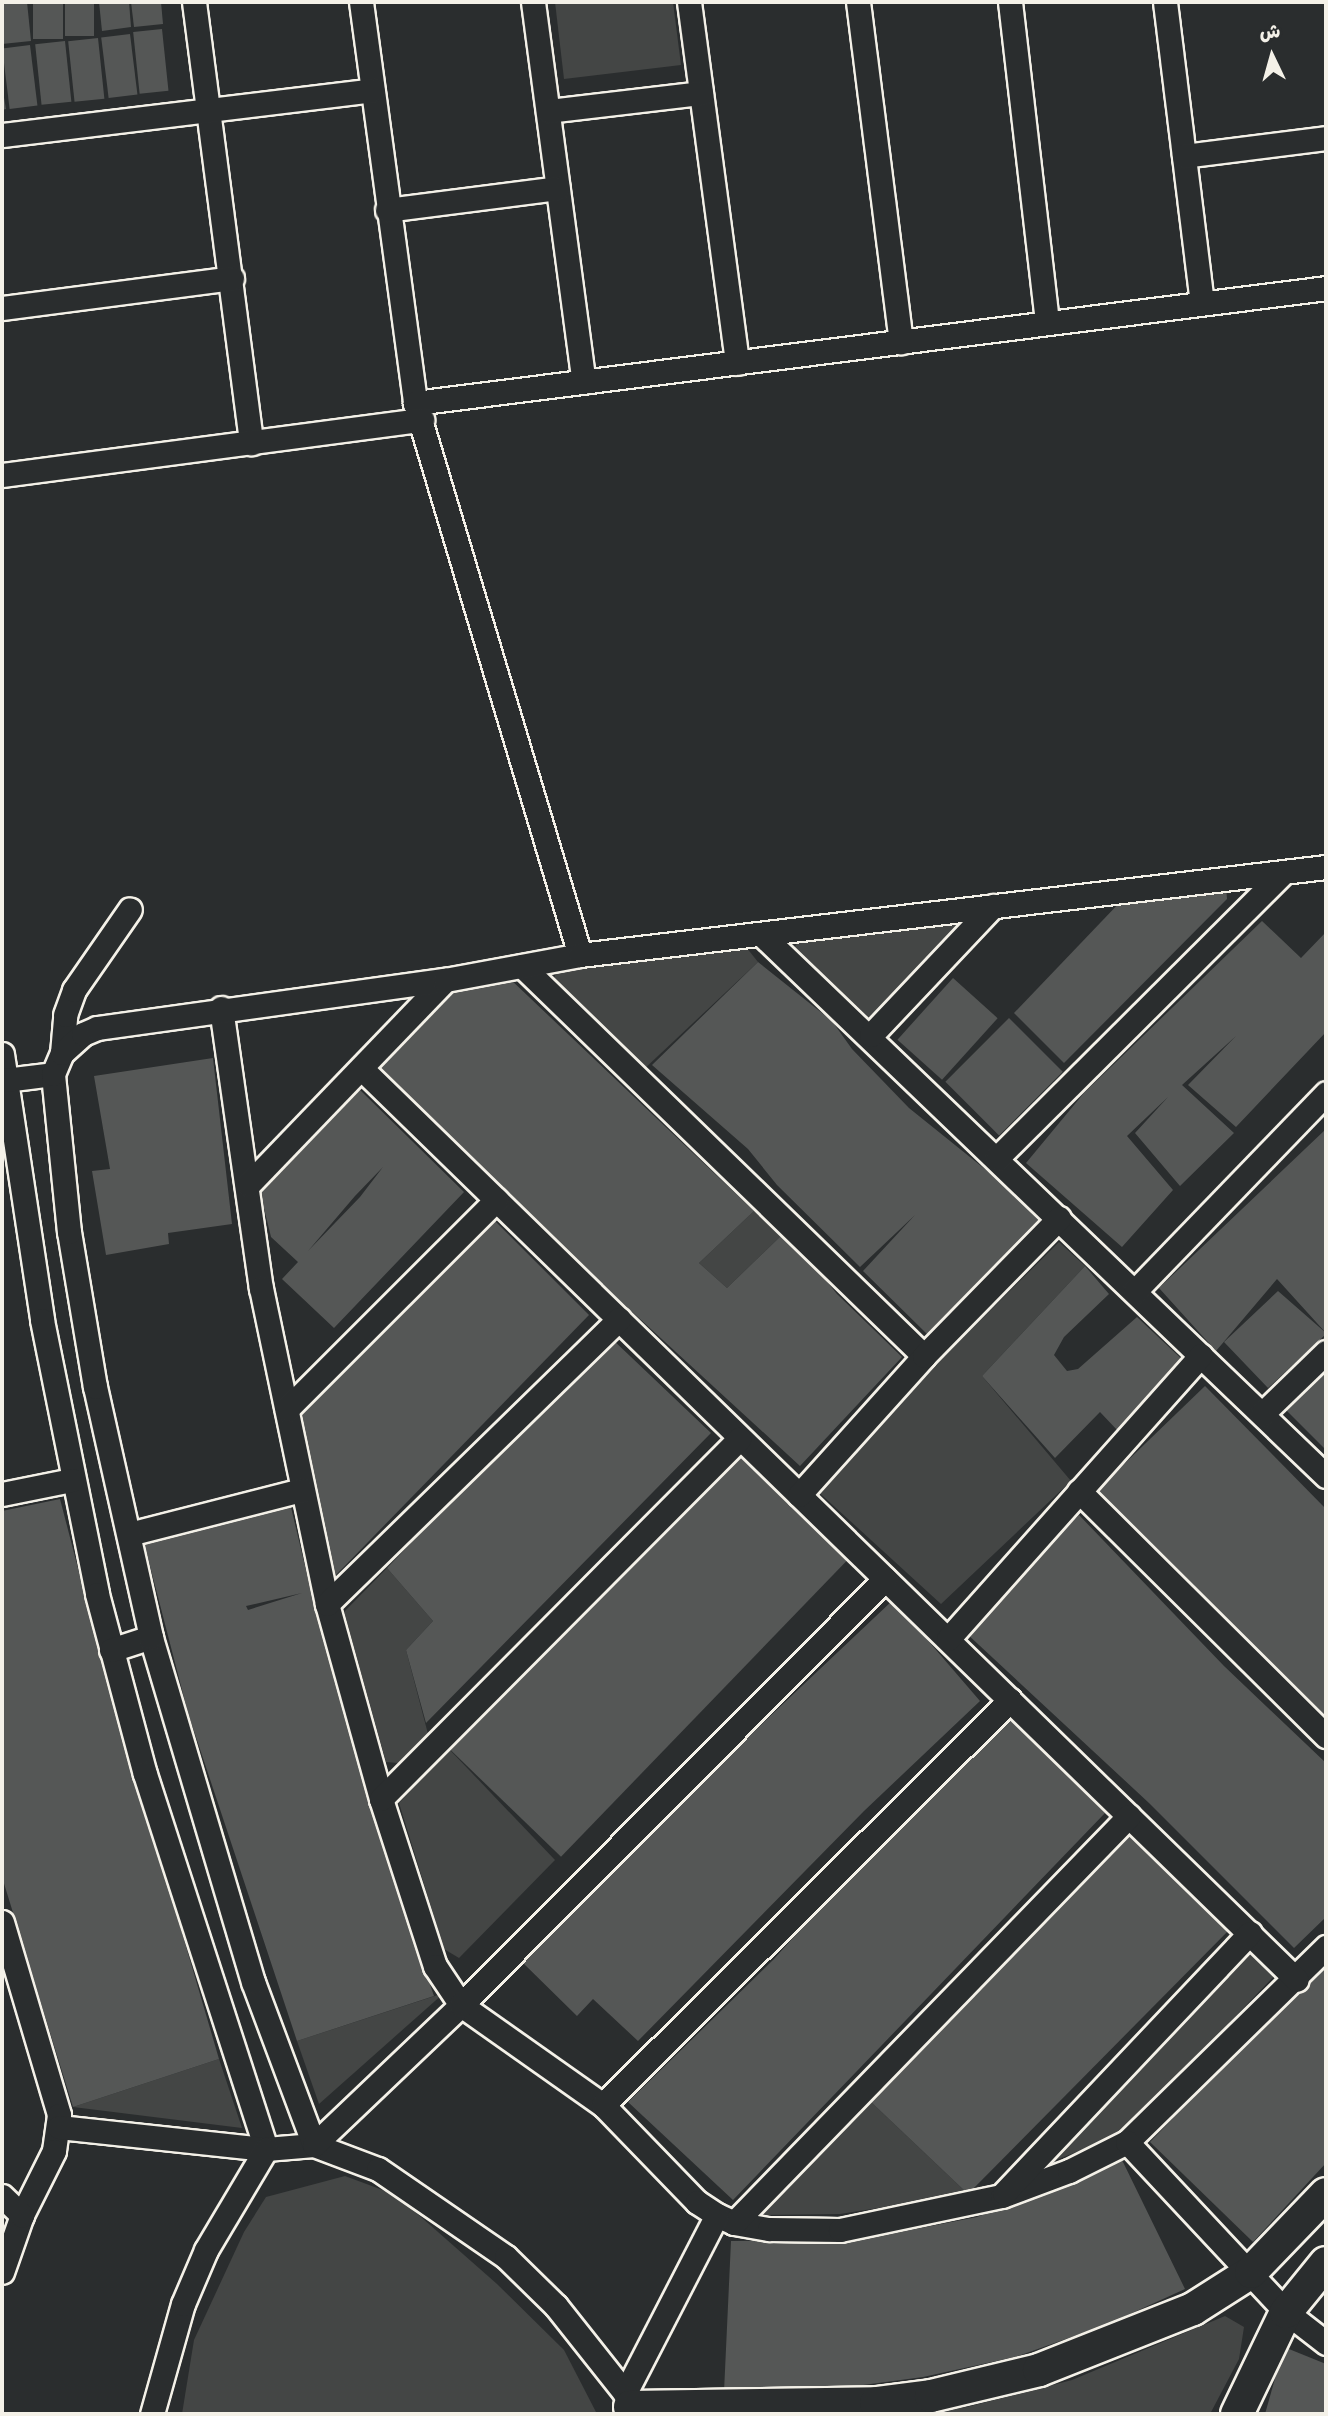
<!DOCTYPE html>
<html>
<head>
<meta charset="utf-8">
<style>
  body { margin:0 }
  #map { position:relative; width:1328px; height:2416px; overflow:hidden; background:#2a2d2e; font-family:Dekko,"Playpen Sans Arabic",sans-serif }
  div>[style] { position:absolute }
  .green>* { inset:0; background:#444645 }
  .building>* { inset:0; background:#555756; transform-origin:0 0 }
  .roads { filter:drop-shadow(2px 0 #f4f1e8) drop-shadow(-2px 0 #f4f1e8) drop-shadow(0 2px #f4f1e8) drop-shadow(0 -2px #f4f1e8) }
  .street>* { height:23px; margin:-11.5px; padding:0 11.5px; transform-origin:11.5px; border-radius:11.5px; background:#2a2d2e }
  .secondary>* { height:32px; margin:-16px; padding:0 16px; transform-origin:16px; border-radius:16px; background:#2a2d2e }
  span { translate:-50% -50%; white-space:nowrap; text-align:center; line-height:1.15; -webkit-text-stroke:5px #2a2d2e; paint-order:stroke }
  .frame { position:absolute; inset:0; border:4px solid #f4f1e8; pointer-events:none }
  .north { position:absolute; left:1237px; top:21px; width:70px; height:70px; -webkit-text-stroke:5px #2a2d2e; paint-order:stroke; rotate:355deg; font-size:19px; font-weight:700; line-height:28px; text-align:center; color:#f4f1e8 }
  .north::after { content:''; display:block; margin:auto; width:24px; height:32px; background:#f4f1e8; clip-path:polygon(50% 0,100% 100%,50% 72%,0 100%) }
</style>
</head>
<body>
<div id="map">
  <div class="green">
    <i style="clip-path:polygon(555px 2px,673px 2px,681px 65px,564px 79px)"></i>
    <i style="clip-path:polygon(957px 916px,964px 927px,873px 1021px,794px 948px,803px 935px)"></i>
    <i style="clip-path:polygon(730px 947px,746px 947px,758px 962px,642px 1071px,553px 981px,558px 968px)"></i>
    <i style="clip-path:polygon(754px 1211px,786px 1231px,727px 1288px,699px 1263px)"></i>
    <i style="clip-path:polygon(1059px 1242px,1085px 1266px,982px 1376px,1071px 1481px,941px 1604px,813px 1487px)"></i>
    <i style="clip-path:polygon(387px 1568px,433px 1621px,406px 1650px,428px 1734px,398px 1763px,386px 1762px,344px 1612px)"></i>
    <i style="clip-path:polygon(449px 1749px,555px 1860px,459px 1958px,444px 1949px,399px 1803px)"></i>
    <i style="clip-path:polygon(1248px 1942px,1277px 1973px,1140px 2116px,1104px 2141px,1036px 2168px)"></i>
    <i style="clip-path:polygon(444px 1993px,319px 2104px,297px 2041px)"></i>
    <i style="clip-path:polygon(219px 2059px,242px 2128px,73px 2107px)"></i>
    <i style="clip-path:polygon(870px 2101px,968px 2194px,840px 2214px,757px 2215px,848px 2115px)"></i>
    <i style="clip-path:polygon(345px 2176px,396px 2195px,497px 2284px,564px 2350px,597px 2414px,182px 2414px,194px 2340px,244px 2232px,266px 2197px)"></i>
    <i style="clip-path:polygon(1225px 2316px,1244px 2327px,1239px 2359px,1210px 2414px,909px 2414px,967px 2407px,1072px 2380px)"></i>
  </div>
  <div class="building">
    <i style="clip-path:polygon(2px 2px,27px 2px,31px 41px,2px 44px)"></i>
    <i style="left:33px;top:2px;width:30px;height:37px"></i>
    <i style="left:65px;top:2px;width:29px;height:34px"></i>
    <i style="clip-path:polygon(99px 2px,129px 2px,131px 27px,102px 31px)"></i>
    <i style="clip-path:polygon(131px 2px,161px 2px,163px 24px,134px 27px)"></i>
    <i style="left:162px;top:29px;width:62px;height:29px;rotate:84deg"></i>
    <i style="left:130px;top:34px;width:61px;height:29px;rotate:83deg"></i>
    <i style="left:98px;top:38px;width:61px;height:30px;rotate:84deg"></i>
    <i style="left:65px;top:41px;width:61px;height:30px;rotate:84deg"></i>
    <i style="left:30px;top:45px;width:61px;height:28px;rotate:83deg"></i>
    <i style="clip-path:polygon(2px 86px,6px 109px,2px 110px)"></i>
    <i style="clip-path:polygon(1226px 886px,1227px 899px,1064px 1063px,1014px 1013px,1123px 899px)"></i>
    <i style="clip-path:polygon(1262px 921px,1301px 958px,1326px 932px,1326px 1032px,1236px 1127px,1188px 1085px,1236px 1036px,1182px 1085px,1234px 1133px,1180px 1186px,1135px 1133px,1168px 1097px,1127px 1136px,1173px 1190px,1122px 1247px,1026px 1163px,1084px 1093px)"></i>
    <i style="clip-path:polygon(758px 962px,832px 1021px,852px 1049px,909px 1108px,1001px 1182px,1038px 1220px,927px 1334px,863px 1271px,915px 1215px,860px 1267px,777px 1185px,748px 1149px,652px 1065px)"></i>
    <i style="clip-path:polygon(508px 977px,754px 1211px,699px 1263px,727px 1288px,786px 1231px,837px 1294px,902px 1357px,800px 1466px,516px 1205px,378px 1068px,456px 982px)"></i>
    <i style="left:953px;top:978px;width:60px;height:83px;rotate:42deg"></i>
    <i style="left:1009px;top:1018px;width:76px;height:90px;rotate:45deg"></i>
    <i style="clip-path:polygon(213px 1058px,232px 1224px,168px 1233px,169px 1244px,106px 1255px,92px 1171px,110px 1169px,94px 1076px)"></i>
    <i style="clip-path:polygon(evenodd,358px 1088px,464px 1192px,334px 1328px,282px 1279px,298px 1262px,271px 1237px,260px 1192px,358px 1088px,383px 1167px,360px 1197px,308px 1251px,355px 1196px,383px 1167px)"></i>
    <i style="clip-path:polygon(1326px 1129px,1326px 1334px,1268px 1388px,1224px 1342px,1278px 1291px,1326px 1333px,1277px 1279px,1216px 1351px,1159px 1288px)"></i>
    <i style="clip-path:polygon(492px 1218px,589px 1315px,334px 1577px,299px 1407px)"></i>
    <i style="clip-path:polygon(1085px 1266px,1109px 1294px,1064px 1337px,1054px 1355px,1067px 1371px,1078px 1369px,1137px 1317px,1186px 1363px,1118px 1431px,1100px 1412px,1055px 1458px,982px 1376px)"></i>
    <i style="clip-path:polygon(610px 1337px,711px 1433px,426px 1723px,406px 1650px,433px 1621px,387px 1568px)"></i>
    <i style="clip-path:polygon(1326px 1371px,1326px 1450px,1286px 1410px)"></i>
    <i style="clip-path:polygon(1205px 1386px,1326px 1509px,1326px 1718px,1094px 1493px)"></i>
    <i style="left:735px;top:1452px;width:156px;height:412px;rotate:44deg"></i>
    <i style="clip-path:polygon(60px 1499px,100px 1653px,219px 2059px,73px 2107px,2px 1877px,2px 1511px)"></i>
    <i style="clip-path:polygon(evenodd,290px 1503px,311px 1591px,318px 1591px,376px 1827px,434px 1996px,297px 2041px,188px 1713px,143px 1539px,290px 1503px,302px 1593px,248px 1610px,246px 1606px,302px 1593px)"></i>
    <i style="clip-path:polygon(1079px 1515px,1224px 1666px,1326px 1763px,1326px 1917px,1294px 1948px,1149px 1803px,965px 1632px)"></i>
    <i style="clip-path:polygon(893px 1600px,980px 1701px,864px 1811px,638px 2041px,593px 1999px,577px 2016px,520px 1960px,656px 1824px)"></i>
    <i style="clip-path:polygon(1006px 1712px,1105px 1813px,733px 2200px,628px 2102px,774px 1959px,884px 1836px)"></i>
    <i style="clip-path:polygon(1127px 1828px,1231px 1928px,968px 2194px,870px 2101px,940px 2021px)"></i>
    <i style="clip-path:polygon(1326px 1961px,1326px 2163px,1253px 2242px,1150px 2142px)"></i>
    <i style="clip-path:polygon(1122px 2160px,1185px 2289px,1108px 2324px,1015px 2357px,923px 2377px,826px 2390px,724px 2392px,731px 2241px,820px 2240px,895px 2233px,977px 2217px)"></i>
    <i style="clip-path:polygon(1284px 2347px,1326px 2364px,1326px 2414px,1265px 2414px)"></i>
  </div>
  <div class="roads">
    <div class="street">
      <i style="left:194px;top:2px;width:445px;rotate:82.6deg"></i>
      <i style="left:361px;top:2px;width:405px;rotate:82.3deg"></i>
      <i style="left:415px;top:403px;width:576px;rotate:73.36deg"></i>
      <i style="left:533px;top:2px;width:383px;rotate:82.4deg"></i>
      <i style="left:689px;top:2px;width:364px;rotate:82.4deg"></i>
      <i style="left:858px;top:2px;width:343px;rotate:82.8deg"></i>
      <i style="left:1010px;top:2px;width:323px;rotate:83.4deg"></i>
      <i style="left:1165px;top:2px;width:303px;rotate:83deg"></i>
      <i style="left:548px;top:111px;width:154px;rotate:-6.7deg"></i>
      <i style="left:2px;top:135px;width:373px;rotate:-6.9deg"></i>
      <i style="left:1184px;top:156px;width:143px;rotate:-7.2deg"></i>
      <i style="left:387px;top:210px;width:172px;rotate:-7.3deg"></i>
      <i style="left:2px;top:308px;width:232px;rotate:-7.4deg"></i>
      <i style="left:415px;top:403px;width:918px;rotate:-7.19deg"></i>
      <i style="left:2px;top:475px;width:424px;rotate:-7.5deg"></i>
      <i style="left:763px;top:936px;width:780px;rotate:43.81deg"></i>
      <i style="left:522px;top:966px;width:560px;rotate:44.13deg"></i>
      <i style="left:221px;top:1008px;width:283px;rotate:81.9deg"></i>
      <i style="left:261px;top:1288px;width:323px;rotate:78.2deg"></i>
      <i style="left:327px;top:1604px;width:202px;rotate:74.5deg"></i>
      <i style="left:381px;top:1799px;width:176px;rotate:72.1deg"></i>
      <i style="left:435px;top:1966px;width:47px;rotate:56.3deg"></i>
      <i style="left:461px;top:2005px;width:174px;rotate:35.2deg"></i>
      <i style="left:603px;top:2105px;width:135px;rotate:45.9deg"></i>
      <i style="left:697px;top:2202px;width:24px;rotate:33deg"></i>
      <i style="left:717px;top:2215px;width:19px;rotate:25deg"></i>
      <i style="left:734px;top:2223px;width:36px;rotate:10deg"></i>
      <i style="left:769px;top:2229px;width:71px;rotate:0.8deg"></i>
      <i style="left:840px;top:2230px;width:166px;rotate:-11.9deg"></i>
      <i style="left:1002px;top:2196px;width:72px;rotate:-20.5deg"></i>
      <i style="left:1069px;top:2171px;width:65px;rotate:-26.6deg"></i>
      <i style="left:1127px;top:2142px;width:279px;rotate:-44.4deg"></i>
      <i style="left:871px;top:1035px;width:178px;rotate:-46.6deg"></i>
      <i style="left:62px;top:1053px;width:38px;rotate:-85deg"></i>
      <i style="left:65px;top:1015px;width:27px;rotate:-70deg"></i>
      <i style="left:74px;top:990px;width:98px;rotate:-55.3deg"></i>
      <i style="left:2px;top:1054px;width:269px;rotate:81.4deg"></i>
      <i style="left:42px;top:1320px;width:279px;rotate:78.6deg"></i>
      <i style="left:97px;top:1594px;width:186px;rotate:75.1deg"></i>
      <i style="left:145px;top:1774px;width:394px;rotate:72.1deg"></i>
      <i style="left:362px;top:1069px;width:1305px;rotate:44.26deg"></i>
      <i style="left:5px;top:1080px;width:48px;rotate:-7.1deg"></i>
      <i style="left:997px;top:1158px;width:404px;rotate:-44.9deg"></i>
      <i style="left:249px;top:1184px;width:283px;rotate:-46.1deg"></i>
      <i style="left:1135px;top:1291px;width:275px;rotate:-46deg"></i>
      <i style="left:287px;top:1409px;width:296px;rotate:-45deg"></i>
      <i style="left:1262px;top:1414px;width:89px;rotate:-44.1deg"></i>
      <i style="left:1079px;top:1491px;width:348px;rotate:44.8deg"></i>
      <i style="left:2px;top:1494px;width:71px;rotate:-11.3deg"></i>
      <i style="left:799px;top:1495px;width:187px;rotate:-48deg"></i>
      <i style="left:924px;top:1356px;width:193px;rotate:-45.6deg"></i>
      <i style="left:129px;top:1534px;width:178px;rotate:-14.3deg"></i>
      <i style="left:327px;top:1604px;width:408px;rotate:-44.3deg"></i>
      <i style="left:948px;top:1639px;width:380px;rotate:-48.3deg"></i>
      <i style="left:111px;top:1650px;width:42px;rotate:-18deg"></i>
      <i style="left:381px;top:1799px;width:508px;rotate:-45.16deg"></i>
      <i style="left:2px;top:1922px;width:201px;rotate:73.5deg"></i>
      <i style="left:59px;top:2115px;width:36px;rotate:98deg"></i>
      <i style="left:54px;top:2151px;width:72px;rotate:116.6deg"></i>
      <i style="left:22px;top:2215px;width:60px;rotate:109.3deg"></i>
      <i style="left:603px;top:2105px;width:574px;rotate:-44.86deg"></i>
      <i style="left:59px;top:2127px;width:208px;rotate:6.1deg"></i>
      <i style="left:266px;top:2149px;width:48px;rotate:-4.8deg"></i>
      <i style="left:314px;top:2145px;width:68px;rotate:20.6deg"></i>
      <i style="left:378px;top:2169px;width:155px;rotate:34.5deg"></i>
      <i style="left:506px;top:2257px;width:70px;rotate:44.4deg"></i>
      <i style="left:556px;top:2306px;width:111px;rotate:51.6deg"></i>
      <i style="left:625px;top:2393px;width:22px;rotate:72deg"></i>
      <i style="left:1127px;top:2142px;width:233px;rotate:46.9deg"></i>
      <i style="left:1286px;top:2312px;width:51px;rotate:37.8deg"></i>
      <i style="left:314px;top:2145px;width:174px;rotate:-110.5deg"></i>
      <i style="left:253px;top:1982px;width:360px;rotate:-106.5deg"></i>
      <i style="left:151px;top:1637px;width:256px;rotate:-102.6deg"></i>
      <i style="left:95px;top:1387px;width:157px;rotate:-99.5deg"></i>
      <i style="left:69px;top:1232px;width:159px;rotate:-95.8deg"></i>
      <i style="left:53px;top:1074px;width:23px;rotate:-67deg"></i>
      <i style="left:62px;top:1053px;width:28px;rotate:-42deg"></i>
      <i style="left:83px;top:1034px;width:15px;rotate:-23deg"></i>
      <i style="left:97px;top:1028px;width:351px;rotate:-7.9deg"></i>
      <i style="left:445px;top:980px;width:137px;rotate:-10.5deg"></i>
      <i style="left:580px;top:955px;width:751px;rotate:-6.73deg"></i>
      <i style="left:314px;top:2145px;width:203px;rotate:-43.6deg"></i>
      <i style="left:461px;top:2005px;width:601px;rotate:-45.13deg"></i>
      <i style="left:1004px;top:2193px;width:358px;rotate:-46.6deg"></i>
      <i style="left:2px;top:2196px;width:28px;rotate:44deg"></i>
      <i style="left:734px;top:2223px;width:567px;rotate:-45.86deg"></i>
      <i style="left:625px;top:2393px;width:200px;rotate:-62.7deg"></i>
      <i style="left:152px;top:2414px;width:114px;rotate:-74.3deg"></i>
      <i style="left:183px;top:2304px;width:59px;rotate:-66.9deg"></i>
      <i style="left:206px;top:2250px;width:117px;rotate:-59.3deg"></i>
    </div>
    <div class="secondary">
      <i style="left:630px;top:2407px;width:246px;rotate:-0.9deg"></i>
      <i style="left:876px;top:2403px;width:55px;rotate:-7.3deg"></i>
      <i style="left:931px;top:2396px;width:111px;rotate:-13.5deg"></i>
      <i style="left:1039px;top:2370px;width:166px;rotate:-21.6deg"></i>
      <i style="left:1193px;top:2309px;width:69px;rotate:-32.5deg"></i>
      <i style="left:1251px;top:2272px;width:108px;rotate:-46.1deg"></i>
      <i style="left:1237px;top:2414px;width:113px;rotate:-64.3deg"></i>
      <i style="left:1286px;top:2312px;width:63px;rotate:-50.8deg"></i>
    </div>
  </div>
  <div class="frame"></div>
  <div class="north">ش</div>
</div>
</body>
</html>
